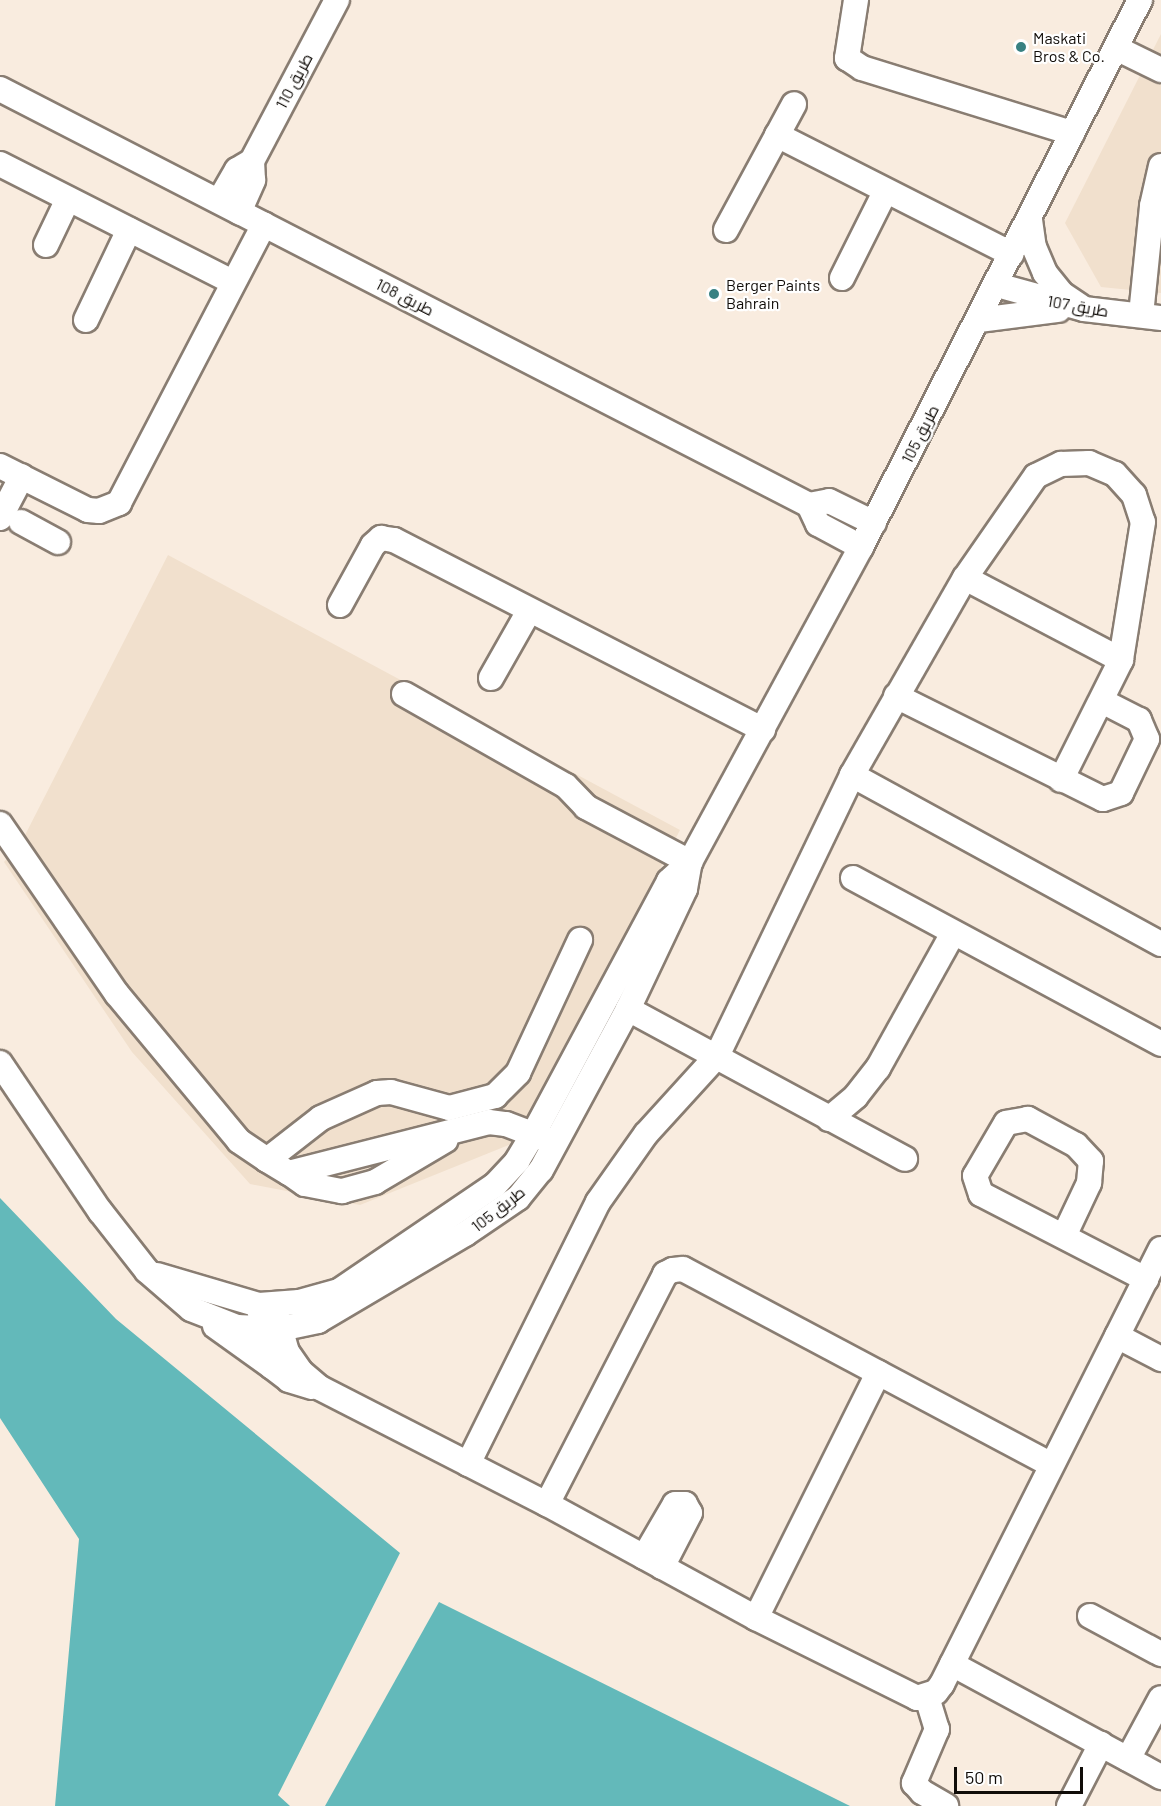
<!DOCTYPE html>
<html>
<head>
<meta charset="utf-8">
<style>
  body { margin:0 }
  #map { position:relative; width:1161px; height:1806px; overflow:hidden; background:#f9ecdf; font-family:Barlow,Cairo,sans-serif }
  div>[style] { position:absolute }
  .built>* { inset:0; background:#f1e0cd }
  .water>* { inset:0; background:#63b9ba }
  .roads { filter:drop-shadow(2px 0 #897d72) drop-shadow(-2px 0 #897d72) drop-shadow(0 2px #897d72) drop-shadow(0 -2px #897d72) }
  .minor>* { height:24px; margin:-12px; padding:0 12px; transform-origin:12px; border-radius:12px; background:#fff }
  .dots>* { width:16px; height:16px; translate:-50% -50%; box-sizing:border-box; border:3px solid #fff; border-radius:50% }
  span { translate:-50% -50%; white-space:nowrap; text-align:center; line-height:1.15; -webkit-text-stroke:4.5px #fff; paint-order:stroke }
  .poi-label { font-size:16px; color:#100c08 }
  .left { translate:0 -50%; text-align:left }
  .street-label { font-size:16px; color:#100c08 }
  .scale { position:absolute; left:954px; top:1767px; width:129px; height:27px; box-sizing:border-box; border:3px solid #100c08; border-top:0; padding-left:8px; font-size:18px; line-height:21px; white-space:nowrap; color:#100c08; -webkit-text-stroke:4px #fff; paint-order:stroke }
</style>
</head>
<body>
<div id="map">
  <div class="built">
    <i style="clip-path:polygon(1161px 34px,1161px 293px,1101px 287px,1065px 223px)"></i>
    <i style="clip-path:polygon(168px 555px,680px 830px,521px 1140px,360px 1205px,250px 1184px,132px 1052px,4px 862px,21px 843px)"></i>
  </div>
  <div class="water">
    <i style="clip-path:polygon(0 1198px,116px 1319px,400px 1553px,278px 1795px,290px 1806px,55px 1806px,79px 1539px,0 1418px)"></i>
    <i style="clip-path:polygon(439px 1602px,850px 1806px,325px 1806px)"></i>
  </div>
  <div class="roads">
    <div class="minor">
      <i style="left:856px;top:0;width:59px;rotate:98.8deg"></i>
      <i style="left:847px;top:58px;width:18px;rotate:34deg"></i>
      <i style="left:862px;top:68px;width:220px;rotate:17.2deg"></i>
      <i style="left:1116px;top:48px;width:50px;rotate:26.1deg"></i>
      <i style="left:0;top:89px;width:910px;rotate:27.21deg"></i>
      <i style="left:809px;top:505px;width:21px;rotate:65deg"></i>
      <i style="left:818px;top:524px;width:49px;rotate:28.1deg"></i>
      <i style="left:777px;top:135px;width:263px;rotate:26.9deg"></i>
      <i style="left:0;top:164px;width:261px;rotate:26.9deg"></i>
      <i style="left:219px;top:201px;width:36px;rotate:-60deg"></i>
      <i style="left:237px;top:170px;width:17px;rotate:-31deg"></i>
      <i style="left:239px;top:212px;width:35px;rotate:-66deg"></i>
      <i style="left:253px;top:180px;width:19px;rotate:-93deg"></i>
      <i style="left:252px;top:161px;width:182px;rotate:-62.2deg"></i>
      <i style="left:1030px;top:220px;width:27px;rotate:82deg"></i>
      <i style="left:1034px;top:247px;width:28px;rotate:67deg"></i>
      <i style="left:1045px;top:273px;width:27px;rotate:51deg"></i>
      <i style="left:1062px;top:294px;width:22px;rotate:34deg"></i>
      <i style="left:726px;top:230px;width:143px;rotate:-61.6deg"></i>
      <i style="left:46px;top:245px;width:51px;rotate:-64.4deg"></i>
      <i style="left:842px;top:278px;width:96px;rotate:-63.4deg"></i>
      <i style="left:997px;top:285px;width:90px;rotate:15.4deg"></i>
      <i style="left:1084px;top:309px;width:78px;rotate:6.7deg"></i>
      <i style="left:1141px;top:315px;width:110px;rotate:-84.2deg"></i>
      <i style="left:1152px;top:206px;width:41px;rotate:-77.3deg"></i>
      <i style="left:86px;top:320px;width:100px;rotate:-64.5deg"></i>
      <i style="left:979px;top:320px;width:80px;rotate:-7.2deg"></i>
      <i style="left:0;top:466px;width:98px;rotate:26.6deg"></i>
      <i style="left:88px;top:510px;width:11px;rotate:5deg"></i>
      <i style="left:99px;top:511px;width:22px;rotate:-22deg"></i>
      <i style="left:119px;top:503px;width:314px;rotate:-62.5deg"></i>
      <i style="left:809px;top:505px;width:20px;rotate:-11deg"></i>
      <i style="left:829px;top:501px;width:50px;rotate:26.1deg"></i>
      <i style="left:0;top:518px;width:47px;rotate:-62.4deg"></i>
      <i style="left:21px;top:522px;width:42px;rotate:28.4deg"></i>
      <i style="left:965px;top:578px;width:176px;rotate:27.7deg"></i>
      <i style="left:340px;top:605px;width:68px;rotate:-61.2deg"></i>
      <i style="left:373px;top:545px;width:11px;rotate:-41deg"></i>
      <i style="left:381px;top:538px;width:13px;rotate:9deg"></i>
      <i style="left:394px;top:540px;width:415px;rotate:27.2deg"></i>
      <i style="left:491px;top:678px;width:77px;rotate:-60.4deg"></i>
      <i style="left:404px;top:694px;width:186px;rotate:29.6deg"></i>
      <i style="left:566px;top:786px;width:29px;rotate:46deg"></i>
      <i style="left:586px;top:807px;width:118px;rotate:27.9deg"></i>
      <i style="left:896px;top:696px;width:231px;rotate:26.5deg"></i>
      <i style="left:1103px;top:799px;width:19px;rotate:-18deg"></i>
      <i style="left:1121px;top:793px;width:60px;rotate:-64.3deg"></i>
      <i style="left:1147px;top:739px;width:21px;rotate:-113deg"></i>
      <i style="left:1139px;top:720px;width:42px;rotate:-152.8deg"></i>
      <i style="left:852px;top:775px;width:352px;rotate:28.7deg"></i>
      <i style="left:0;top:824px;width:206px;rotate:55.5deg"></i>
      <i style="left:117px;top:994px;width:191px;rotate:50.3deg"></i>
      <i style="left:239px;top:1141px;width:34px;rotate:34deg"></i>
      <i style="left:267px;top:1160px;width:26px;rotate:31deg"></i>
      <i style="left:289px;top:1173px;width:206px;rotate:-14.3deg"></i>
      <i style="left:489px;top:1122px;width:17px;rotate:7deg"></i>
      <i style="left:506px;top:1124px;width:45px;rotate:20.9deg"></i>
      <i style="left:853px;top:878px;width:350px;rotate:28.3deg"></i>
      <i style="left:628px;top:1009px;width:315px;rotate:28.4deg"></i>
      <i style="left:0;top:1063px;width:179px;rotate:56deg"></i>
      <i style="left:100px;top:1211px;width:76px;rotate:51.9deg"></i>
      <i style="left:147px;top:1271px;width:58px;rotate:40.8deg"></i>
      <i style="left:191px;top:1309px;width:49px;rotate:21.4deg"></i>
      <i style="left:237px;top:1327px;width:43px;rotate:2.7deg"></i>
      <i style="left:280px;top:1329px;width:39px;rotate:-12deg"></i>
      <i style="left:318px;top:1321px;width:171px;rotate:-30.6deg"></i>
      <i style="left:465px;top:1234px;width:64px;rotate:-34.2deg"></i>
      <i style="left:518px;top:1198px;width:36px;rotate:-51deg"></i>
      <i style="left:541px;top:1170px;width:183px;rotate:-61.6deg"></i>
      <i style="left:628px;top:1009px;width:133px;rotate:-64.6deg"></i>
      <i style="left:685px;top:889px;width:27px;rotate:-80deg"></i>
      <i style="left:690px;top:862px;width:358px;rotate:-61.5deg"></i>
      <i style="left:861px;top:547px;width:614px;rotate:-62.98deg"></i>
      <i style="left:829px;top:1119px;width:35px;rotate:-40deg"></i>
      <i style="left:856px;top:1096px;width:36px;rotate:-52deg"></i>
      <i style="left:878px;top:1068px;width:154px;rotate:-60.9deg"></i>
      <i style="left:267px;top:1160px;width:68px;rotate:-37.9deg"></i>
      <i style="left:321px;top:1118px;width:61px;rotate:-24.1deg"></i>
      <i style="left:377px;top:1093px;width:14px;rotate:-4deg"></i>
      <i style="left:391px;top:1092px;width:60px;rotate:15.4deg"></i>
      <i style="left:449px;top:1108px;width:48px;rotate:-14.6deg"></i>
      <i style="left:495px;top:1096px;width:33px;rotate:-45deg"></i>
      <i style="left:518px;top:1073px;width:147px;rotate:-65deg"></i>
      <i style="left:289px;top:1173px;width:19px;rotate:35deg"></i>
      <i style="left:305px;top:1184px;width:38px;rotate:11deg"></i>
      <i style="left:342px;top:1191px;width:34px;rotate:-15deg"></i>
      <i style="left:375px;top:1182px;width:82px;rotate:-30.6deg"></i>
      <i style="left:1064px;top:1236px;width:59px;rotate:-64.7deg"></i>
      <i style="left:1089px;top:1183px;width:22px;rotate:-85deg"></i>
      <i style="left:1091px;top:1161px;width:22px;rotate:-133deg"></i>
      <i style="left:1076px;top:1145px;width:55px;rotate:-151.6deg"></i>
      <i style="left:1028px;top:1119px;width:22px;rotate:170deg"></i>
      <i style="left:1006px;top:1123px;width:61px;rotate:120.3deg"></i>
      <i style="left:975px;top:1176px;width:19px;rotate:72deg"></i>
      <i style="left:981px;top:1194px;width:186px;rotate:27.3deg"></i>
      <i style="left:157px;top:1275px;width:106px;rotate:16.4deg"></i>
      <i style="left:259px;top:1305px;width:40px;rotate:-4.3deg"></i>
      <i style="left:299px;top:1302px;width:41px;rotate:-15.4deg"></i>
      <i style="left:339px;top:1291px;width:189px;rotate:-34.2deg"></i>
      <i style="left:495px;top:1185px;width:33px;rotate:-47deg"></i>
      <i style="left:517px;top:1161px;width:33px;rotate:-59deg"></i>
      <i style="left:534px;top:1133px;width:286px;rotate:-61.8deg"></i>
      <i style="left:669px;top:881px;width:28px;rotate:-42deg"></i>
      <i style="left:274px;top:1306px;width:48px;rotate:74.2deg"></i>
      <i style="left:287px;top:1352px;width:24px;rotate:55deg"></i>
      <i style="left:301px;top:1372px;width:25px;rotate:40deg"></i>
      <i style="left:320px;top:1388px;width:255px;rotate:27.1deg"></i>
      <i style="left:547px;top:1504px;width:238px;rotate:28.6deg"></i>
      <i style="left:756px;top:1618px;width:180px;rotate:26.4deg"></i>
      <i style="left:917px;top:1698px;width:20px;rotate:-18deg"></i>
      <i style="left:936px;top:1692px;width:10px;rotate:-53deg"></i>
      <i style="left:942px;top:1684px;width:487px;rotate:-63.3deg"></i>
      <i style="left:260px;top:1314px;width:54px;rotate:77.2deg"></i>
      <i style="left:272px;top:1367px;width:21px;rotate:37deg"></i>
      <i style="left:289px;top:1380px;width:24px;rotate:17deg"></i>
      <i style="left:215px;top:1326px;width:70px;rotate:35.7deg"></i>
      <i style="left:1117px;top:1336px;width:50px;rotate:27.6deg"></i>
      <i style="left:468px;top:1464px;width:292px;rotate:-63.6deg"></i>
      <i style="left:598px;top:1202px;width:83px;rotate:-54.8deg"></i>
      <i style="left:646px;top:1134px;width:105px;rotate:-47.7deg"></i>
      <i style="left:717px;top:1056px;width:312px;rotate:-64.3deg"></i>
      <i style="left:852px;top:775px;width:227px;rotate:-60.2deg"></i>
      <i style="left:965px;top:578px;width:124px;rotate:-55.2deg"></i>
      <i style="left:1036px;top:476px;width:28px;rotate:-26deg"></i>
      <i style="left:1061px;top:464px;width:28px;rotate:-2deg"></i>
      <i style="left:1089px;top:463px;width:28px;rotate:23deg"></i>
      <i style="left:1115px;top:474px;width:28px;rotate:48deg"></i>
      <i style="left:1134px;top:495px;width:28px;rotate:72deg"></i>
      <i style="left:1143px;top:522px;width:140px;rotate:99.1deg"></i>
      <i style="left:1121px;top:660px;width:134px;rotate:116.6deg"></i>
      <i style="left:547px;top:1504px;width:259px;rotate:-62.8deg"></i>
      <i style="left:665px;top:1274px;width:9px;rotate:-27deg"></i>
      <i style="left:673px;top:1270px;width:10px;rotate:-6deg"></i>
      <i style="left:683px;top:1269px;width:417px;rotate:28deg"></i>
      <i style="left:644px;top:1557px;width:61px;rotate:-59.7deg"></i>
      <i style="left:675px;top:1504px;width:10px"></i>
      <i style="left:685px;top:1504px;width:10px;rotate:61deg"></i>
      <i style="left:690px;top:1513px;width:61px;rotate:117.4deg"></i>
      <i style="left:1090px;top:1616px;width:81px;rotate:28.2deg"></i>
      <i style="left:756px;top:1618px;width:274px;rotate:-63.5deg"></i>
      <i style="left:952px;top:1664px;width:238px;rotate:28.4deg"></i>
      <i style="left:927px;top:1697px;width:34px;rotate:73deg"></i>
      <i style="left:937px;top:1729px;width:59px;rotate:113.1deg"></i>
      <i style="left:914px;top:1783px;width:12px;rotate:48deg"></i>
      <i style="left:922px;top:1792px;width:28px;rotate:30deg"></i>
      <i style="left:1128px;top:1759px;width:69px;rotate:-61.6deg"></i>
      <i style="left:1069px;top:1806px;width:70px;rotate:-62.7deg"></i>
    </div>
  </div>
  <div class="dots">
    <i style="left:1021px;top:47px;background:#388182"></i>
    <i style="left:714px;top:294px;background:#388182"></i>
  </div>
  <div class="poi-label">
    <span class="left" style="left:1033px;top:47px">Maskati<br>Bros &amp; Co.</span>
    <span class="left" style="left:726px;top:294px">Berger Paints<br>Bahrain</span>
  </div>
  <div class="street-label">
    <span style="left:294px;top:81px;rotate:-62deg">طريق 110</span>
    <span style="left:405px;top:297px;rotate:27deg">طريق 108</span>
    <span style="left:1078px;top:306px;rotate:10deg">طريق 107</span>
    <span style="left:920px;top:434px;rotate:-63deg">طريق 105</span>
    <span style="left:498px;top:1209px;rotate:-38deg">طريق 105</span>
  </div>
  <div class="scale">50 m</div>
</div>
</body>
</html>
